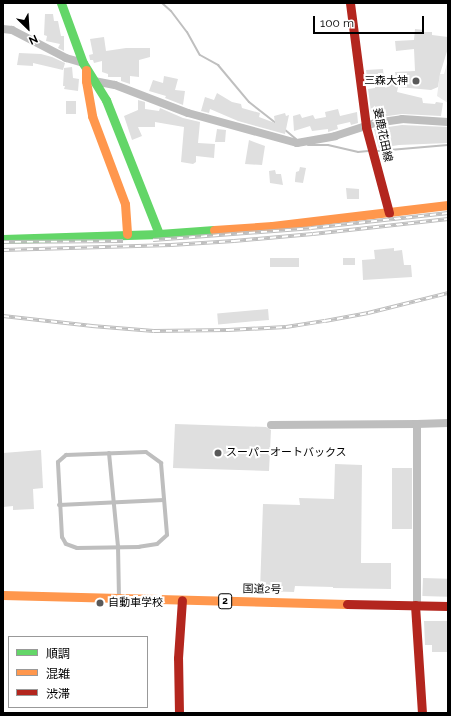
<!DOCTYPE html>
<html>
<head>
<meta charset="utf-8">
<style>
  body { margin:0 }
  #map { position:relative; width:451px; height:716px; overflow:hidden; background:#fff; font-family:Raleway,"Noto Sans JP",sans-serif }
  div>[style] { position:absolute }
  .green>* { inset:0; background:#ececec }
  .stream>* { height:2px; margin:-1px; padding:0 1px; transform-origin:1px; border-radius:1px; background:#bfbfbf }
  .building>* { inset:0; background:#dfdfdf; transform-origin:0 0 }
  .lane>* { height:4px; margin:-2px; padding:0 2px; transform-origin:2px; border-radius:2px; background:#bebebe }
  .street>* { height:8px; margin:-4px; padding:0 4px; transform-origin:4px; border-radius:4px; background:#bebebe }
  .fast>* { height:9px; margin:-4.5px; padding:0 4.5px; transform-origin:4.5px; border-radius:4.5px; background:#63d668 }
  .slow>* { height:9px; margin:-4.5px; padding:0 4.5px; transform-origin:4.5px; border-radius:4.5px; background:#ff974d }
  .jam>* { height:9px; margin:-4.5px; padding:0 4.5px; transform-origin:4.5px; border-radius:4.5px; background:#b3261e }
  .rail>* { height:3.5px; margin-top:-1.75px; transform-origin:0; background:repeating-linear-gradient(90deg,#fff 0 6px,#bebebe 0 12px); box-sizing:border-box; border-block:1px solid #bebebe }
  .dots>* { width:11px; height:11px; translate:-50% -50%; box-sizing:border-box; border:2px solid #fff; border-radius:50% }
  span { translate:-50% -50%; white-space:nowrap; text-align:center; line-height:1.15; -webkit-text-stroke:4px #fff; paint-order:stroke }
  .shield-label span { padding:1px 3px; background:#fff; border:1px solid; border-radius:3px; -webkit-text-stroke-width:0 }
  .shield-label { font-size:10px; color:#000; font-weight:700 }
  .poi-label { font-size:11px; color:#000 }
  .right { translate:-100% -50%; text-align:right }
  .left { translate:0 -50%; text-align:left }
  .street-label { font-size:11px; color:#000 }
  .frame { position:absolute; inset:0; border:4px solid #000; pointer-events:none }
  .legend { position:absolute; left:8px; top:636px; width:140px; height:72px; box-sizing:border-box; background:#fff; border:1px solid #999; margin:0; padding:5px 7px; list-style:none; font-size:12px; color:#000 }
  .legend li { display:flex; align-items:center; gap:8px; height:20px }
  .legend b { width:20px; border:1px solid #999 }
  .north { position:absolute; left:8px; top:8px; width:40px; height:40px; -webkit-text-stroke:3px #fff; paint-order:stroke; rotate:155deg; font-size:11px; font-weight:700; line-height:16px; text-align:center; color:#000 }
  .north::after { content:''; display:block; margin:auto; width:14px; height:18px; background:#000; clip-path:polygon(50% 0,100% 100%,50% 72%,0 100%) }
  .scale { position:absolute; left:313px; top:16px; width:111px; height:18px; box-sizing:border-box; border:2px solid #000; border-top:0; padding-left:5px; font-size:12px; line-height:14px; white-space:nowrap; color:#000; -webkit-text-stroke:3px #fff; paint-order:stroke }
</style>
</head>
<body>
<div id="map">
  <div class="green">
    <i style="clip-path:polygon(448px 60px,448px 103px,437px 96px,440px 74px,444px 74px)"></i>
  </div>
  <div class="stream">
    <i style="left:162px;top:3px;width:12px;rotate:42deg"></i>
    <i style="left:171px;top:11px;width:26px;rotate:53deg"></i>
    <i style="left:187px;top:32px;width:26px;rotate:61deg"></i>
    <i style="left:200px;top:55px;width:21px;rotate:29deg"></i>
    <i style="left:218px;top:65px;width:48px;rotate:50deg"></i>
    <i style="left:249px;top:102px;width:34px;rotate:38deg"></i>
    <i style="left:284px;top:129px;width:16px;rotate:40deg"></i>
    <i style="left:308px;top:145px;width:20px"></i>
    <i style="left:328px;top:145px;width:31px;rotate:13deg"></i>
    <i style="left:358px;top:152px;width:10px;rotate:-6deg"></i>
    <i style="left:378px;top:151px;width:70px;rotate:-4.9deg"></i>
  </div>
  <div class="building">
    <i style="clip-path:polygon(45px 14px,53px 14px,54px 21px,58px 21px,61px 36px,64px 36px,64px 51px,58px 48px,60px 44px,46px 41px,47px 36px,44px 35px)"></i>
    <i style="clip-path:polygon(415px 29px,424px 30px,424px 32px,432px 32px,432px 35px,448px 37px,448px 48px,440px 74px,438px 87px,431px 90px,398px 87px,397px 92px,422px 98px,423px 103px,435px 104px,436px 102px,443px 103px,441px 116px,402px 114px,381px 117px,381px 110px,371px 112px,368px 89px,375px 88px,374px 77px,367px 77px,366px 70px,383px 69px,384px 80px,396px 79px,395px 72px,415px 71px,414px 49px,396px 51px,395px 41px,414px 40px)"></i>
    <i style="clip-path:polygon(104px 37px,106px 51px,126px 48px,150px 48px,150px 57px,139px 60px,139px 77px,130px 76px,130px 84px,121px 81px,121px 77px,108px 77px,108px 74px,102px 72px,102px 61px,94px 63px,93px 60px,90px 60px,89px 55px,93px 54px,90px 39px)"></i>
    <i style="clip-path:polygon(19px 53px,41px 54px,52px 57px,65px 63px,63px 70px,33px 63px,33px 66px,17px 65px)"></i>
    <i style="clip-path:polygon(72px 67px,73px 78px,79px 79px,78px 91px,64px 89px,65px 86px,63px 86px,64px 68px)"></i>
    <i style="clip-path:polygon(164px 76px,178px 79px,175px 90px,185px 91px,183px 105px,165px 98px,166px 96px,149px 91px,153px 80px,163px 83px)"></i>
    <i style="clip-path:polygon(217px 93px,232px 102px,241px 104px,242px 108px,260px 113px,259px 117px,275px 123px,274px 116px,285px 113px,286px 116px,289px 115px,285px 134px,238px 121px,210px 109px,209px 113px,201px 111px,205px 97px,214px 100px)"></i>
    <i style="clip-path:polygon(138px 100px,145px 102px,145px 109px,159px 111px,160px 108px,183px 118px,200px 122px,198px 143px,215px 144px,214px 158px,196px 156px,196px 162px,193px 164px,181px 162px,184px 127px,155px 122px,155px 127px,138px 127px,142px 136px,132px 140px,124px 116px,138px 110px)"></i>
    <i style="left:66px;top:101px;width:10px;height:13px"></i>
    <i style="clip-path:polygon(338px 109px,340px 116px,357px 112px,358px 123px,351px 125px,350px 122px,337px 125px,338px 129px,328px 132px,328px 129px,312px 131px,310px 126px,294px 131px,293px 116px,300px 114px,302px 118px,313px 115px,315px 119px,326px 117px,325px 112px)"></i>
    <i style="clip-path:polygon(402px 125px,448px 127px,448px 143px,399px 145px,379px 148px,374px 129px)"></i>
    <i style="clip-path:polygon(217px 129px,226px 130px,225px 142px,215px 142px)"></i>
    <i style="clip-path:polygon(249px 140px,265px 146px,262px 165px,245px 164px)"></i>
    <i style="clip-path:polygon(300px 167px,306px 168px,303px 183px,295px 182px,295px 180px,296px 172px,299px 171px)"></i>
    <i style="clip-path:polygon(275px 170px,276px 174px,281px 174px,283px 185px,270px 183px,269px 171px)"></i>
    <i style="clip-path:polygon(346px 188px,359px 189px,359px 199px,347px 199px)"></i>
    <i style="clip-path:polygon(394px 248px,394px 251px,402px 250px,404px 265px,411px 265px,412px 277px,363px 280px,362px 260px,375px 259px,374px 250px)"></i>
    <i style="left:270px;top:258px;width:29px;height:9px"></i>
    <i style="left:355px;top:258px;width:7px;height:12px;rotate:90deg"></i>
    <i style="left:268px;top:309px;width:11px;height:51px;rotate:85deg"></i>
    <i style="clip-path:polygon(175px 424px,266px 427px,271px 430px,269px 471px,173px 468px)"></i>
    <i style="clip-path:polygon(41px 450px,43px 488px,33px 489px,34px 509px,13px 510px,13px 506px,3px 507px,3px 453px)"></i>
    <i style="clip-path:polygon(335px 464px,362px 465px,361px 563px,391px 563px,391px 589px,333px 588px,333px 587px,295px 586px,294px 592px,260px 591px,263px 504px,300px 505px,299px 498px,334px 499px)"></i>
    <i style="left:392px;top:468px;width:20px;height:61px"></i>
    <i style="left:423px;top:578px;width:25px;height:18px;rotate:2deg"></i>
    <i style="clip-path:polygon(424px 621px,448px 621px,448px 652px,432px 652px,432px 645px,425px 645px)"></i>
  </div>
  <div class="lane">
    <i style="left:146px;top:452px;width:19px;rotate:36deg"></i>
    <i style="left:161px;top:463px;width:72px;rotate:85.2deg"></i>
    <i style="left:167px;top:535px;width:13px;rotate:138deg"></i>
    <i style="left:157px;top:544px;width:18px;rotate:171deg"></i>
    <i style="left:139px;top:547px;width:62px;rotate:179.1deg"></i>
    <i style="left:77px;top:548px;width:12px;rotate:-160deg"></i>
    <i style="left:66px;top:544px;width:8px;rotate:-120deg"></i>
    <i style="left:62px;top:537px;width:75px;rotate:-93.1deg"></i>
    <i style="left:58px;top:462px;width:11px;rotate:-41deg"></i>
    <i style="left:66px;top:455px;width:80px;rotate:-2.1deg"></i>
    <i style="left:109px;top:453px;width:93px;rotate:84.5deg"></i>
    <i style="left:118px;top:546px;width:50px;rotate:88.9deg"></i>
    <i style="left:59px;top:505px;width:105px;rotate:-2.7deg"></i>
  </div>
  <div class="street">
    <i style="left:3px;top:29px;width:9px;rotate:6deg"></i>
    <i style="left:12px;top:30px;width:61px;rotate:27.4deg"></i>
    <i style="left:66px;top:58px;width:18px;rotate:16deg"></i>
    <i style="left:94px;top:81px;width:21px;rotate:11deg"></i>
    <i style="left:115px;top:85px;width:78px;rotate:21deg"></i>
    <i style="left:188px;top:113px;width:113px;rotate:15.4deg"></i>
    <i style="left:297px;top:143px;width:39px;rotate:-10deg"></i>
    <i style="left:335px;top:136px;width:42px;rotate:-18deg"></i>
    <i style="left:375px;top:123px;width:27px;rotate:-8deg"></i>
    <i style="left:402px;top:119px;width:46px;rotate:3.7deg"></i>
    <i style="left:417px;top:424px;width:31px;rotate:-2deg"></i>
    <i style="left:271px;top:425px;width:146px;rotate:-0.4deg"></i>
    <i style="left:417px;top:424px;width:181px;rotate:90deg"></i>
  </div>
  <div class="fast">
    <i style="left:61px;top:3px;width:64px;rotate:69.9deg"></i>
    <i style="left:83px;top:63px;width:44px;rotate:58.1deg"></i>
    <i style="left:106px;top:100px;width:144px;rotate:68.4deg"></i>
    <i style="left:3px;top:239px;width:156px;rotate:-1.8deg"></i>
    <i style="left:159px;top:234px;width:55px;rotate:-4.2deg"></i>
  </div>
  <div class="slow">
    <i style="left:86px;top:70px;width:11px;rotate:90deg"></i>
    <i style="left:86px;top:81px;width:36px;rotate:80deg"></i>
    <i style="left:92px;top:116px;width:94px;rotate:69.4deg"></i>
    <i style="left:125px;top:204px;width:30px;rotate:86deg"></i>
    <i style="left:214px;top:230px;width:58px;rotate:-3.9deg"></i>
    <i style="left:272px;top:226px;width:177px;rotate:-6.8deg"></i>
    <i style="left:3px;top:595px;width:344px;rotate:1.5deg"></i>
  </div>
  <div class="jam">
    <i style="left:350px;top:3px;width:125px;rotate:82.6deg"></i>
    <i style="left:366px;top:127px;width:89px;rotate:75deg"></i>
    <i style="left:347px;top:604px;width:101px;rotate:1.1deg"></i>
    <i style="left:415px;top:605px;width:108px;rotate:86.3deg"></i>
    <i style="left:179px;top:713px;width:55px;rotate:-91deg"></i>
    <i style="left:178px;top:658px;width:58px;rotate:-86.1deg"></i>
  </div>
  <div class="rail">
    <i style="left:153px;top:240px;width:158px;rotate:-4.3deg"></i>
    <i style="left:311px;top:228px;width:138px;rotate:-6.2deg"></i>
    <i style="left:3px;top:242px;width:120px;rotate:-0.5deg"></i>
    <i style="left:3px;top:250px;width:168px;rotate:-1.7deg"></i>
    <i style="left:171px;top:245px;width:63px;rotate:-3.6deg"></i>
    <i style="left:234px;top:241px;width:79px;rotate:-5.1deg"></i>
    <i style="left:313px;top:234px;width:136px;rotate:-6.3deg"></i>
    <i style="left:3px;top:316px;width:90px;rotate:6.4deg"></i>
    <i style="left:92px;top:326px;width:62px;rotate:4.6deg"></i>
    <i style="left:154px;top:331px;width:74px;rotate:-0.8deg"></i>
    <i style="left:228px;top:330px;width:58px;rotate:-3deg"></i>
    <i style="left:286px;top:327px;width:39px;rotate:-9deg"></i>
    <i style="left:325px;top:321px;width:44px;rotate:-10.5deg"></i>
    <i style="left:368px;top:313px;width:82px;rotate:-14deg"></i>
  </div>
  <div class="dots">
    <i style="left:416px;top:81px;background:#595959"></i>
    <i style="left:218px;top:453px;background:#595959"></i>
    <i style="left:100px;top:603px;background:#595959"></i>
  </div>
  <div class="shield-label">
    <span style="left:225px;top:601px">2</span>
  </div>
  <div class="poi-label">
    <span class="right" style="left:408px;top:81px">三森大神</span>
    <span class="left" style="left:226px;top:453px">スーパーオートバックス</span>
    <span class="left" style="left:108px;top:603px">自動車学校</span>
  </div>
  <div class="street-label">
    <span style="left:382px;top:135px;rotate:78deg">妻鹿花田線</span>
    <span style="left:262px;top:590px;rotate:1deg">国道2号</span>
  </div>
  <div class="frame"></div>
  <ul class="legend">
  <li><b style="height:5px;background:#63d668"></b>順調</li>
  <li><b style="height:5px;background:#ff974d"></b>混雑</li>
  <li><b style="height:5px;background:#b3261e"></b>渋滞</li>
  </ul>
  <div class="north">N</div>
  <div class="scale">100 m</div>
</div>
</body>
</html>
